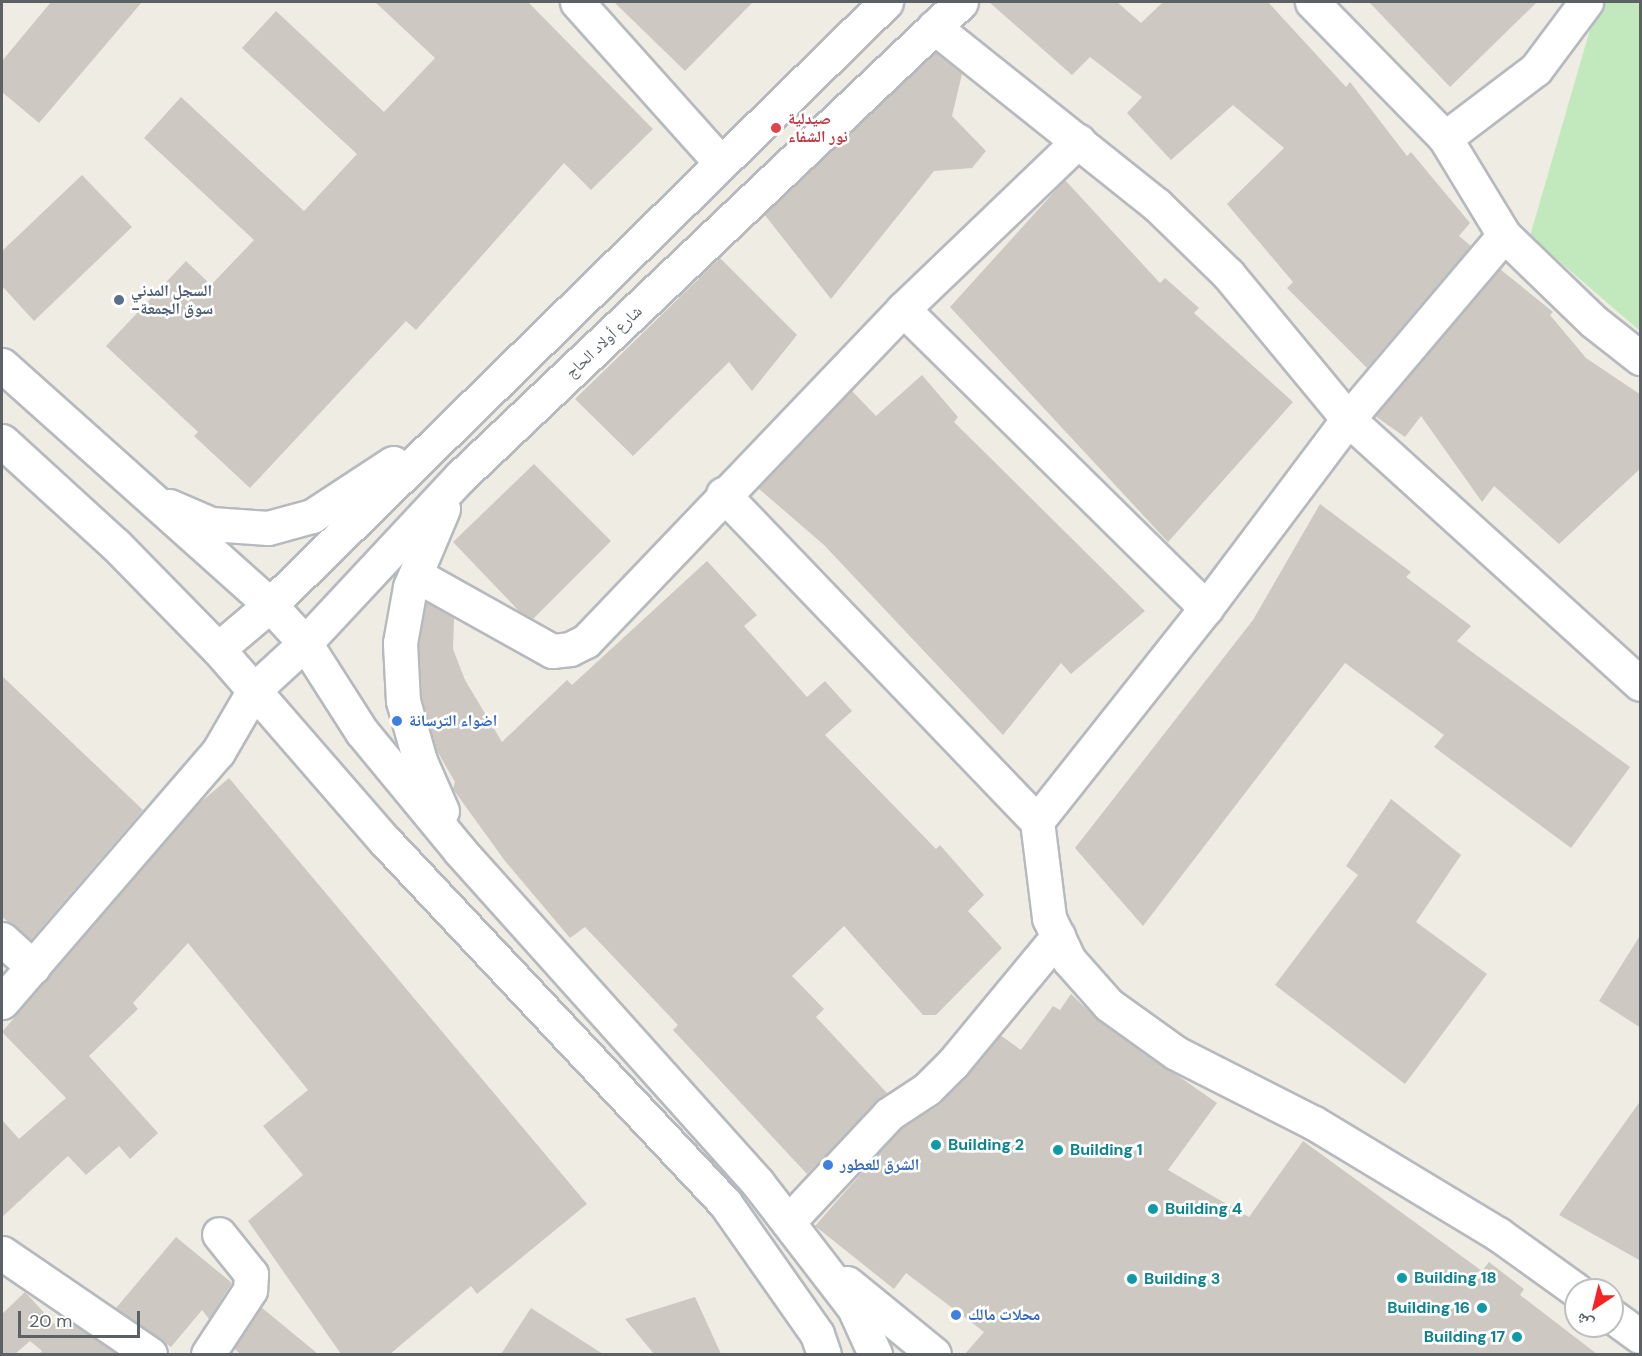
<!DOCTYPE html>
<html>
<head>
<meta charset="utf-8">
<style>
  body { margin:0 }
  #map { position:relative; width:1642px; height:1356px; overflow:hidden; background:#efece3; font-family:"DM Sans","Noto Naskh Arabic",sans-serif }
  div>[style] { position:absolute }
  .green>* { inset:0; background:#c2e9be }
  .building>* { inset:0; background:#cdc9c2 }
  .roads { filter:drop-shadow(2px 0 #b6babf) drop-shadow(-2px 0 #b6babf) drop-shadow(0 2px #b6babf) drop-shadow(0 -2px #b6babf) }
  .street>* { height:33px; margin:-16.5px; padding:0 16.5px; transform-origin:16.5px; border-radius:16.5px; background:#fff }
  .secondary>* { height:33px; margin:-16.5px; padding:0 16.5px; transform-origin:16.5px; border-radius:16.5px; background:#fff }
  .dots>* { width:16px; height:16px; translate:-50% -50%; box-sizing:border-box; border:3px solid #fff; border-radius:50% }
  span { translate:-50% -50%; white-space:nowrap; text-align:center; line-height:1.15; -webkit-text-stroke:5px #fff; paint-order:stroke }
  .health-label { font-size:16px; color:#be3a42; font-weight:700 }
  .left { translate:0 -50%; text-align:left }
  .service-label { font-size:16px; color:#4e5e75; font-weight:700 }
  .street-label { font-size:16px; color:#5b6165 }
  .shop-label { font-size:16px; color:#366cbe; font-weight:700 }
  .culture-label { font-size:16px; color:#0d838f; font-weight:700 }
  .right { translate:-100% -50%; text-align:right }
  .frame { position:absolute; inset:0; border:3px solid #5b6165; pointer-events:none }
  .north { position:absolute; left:1564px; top:1278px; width:60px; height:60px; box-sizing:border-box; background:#fff; border:2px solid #bdc0c1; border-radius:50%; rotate:215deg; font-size:16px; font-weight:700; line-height:24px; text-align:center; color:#5b6165 }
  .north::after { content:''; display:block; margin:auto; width:21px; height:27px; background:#f72224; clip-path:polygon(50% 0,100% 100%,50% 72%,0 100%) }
  .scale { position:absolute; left:18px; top:1311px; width:122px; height:27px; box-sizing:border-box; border:3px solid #5b6165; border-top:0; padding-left:8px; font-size:18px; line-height:21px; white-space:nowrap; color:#5b6165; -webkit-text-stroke:4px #fff; paint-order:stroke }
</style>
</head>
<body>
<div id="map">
  <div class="green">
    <i style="clip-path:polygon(1598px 2px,1640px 2px,1640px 331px,1530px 236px)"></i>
  </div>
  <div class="building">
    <i style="clip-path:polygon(51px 2px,142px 2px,39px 123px,2px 92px,2px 61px)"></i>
    <i style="clip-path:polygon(375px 2px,528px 2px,653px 129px,591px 190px,564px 163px,416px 330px,406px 321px,250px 488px,194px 436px,198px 432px,106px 346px,186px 261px,211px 285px,254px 240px,144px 138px,181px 97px,304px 211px,357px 154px,242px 48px,276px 11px,384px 112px,435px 58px)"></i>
    <i style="clip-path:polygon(614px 2px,753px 2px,685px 71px)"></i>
    <i style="clip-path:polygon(989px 2px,1117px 2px,1141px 23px,1163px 2px,1268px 2px,1346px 87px,1350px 82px,1407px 156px,1411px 152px,1470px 223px,1459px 236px,1471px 246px,1367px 368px,1287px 288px,1293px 282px,1227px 204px,1284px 148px,1233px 105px,1171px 160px,1127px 113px,1142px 97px,1090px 57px,1072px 75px)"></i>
    <i style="clip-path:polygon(1369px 2px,1537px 2px,1450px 87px)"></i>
    <i style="clip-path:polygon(936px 52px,962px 74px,952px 116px,986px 151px,972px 168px,934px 171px,831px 299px,764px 214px)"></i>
    <i style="clip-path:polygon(82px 175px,132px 227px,34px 321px,2px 286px,2px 251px)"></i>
    <i style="clip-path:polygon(1065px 180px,1160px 283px,1165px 278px,1199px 308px,1194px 313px,1293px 402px,1168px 542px,950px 307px)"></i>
    <i style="clip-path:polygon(720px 258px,797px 335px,752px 391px,729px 362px,633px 456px,575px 399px)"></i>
    <i style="clip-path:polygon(1500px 269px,1553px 312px,1550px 315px,1586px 358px,1641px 395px,1641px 468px,1559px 544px,1494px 486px,1482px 502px,1421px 416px,1405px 437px,1375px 416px)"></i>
    <i style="clip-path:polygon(922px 375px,958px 417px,954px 422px,1145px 611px,1071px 674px,1061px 663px,1003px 735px,824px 545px,758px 488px,851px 390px,876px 416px)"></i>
    <i style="clip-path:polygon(534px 464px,611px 541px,533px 619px,519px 611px,453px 542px)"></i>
    <i style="clip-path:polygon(1320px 504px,1411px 572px,1406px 577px,1471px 626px,1457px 641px,1630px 767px,1571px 848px,1434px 747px,1444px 735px,1345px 663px,1143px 926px,1075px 848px,1253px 620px)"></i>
    <i style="clip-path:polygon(707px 561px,757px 615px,744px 626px,807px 697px,825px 681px,852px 711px,825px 735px,936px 849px,940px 845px,984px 895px,968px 911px,1002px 948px,936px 1015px,923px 1015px,844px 926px,792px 976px,824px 1009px,816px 1017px,887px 1093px,807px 1174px,673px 1030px,678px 1025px,585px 927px,570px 938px,505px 861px,453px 789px,455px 782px,436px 749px,422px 698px,419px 644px,426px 602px,454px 618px,453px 649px,465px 680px,502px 742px,567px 680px,572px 685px)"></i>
    <i style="clip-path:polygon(2px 676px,143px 810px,31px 940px,2px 917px)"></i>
    <i style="clip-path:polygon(229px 778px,587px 1204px,477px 1294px,471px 1286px,390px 1354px,341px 1354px,248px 1221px,303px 1175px,263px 1126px,308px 1090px,188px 943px,133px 1003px,138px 1009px,89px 1056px,158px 1133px,130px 1159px,119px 1146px,86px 1175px,68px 1156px,2px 1217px,2px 1120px,19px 1139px,66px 1098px,2px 1032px,196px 806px)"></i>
    <i style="clip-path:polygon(1391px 799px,1461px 855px,1416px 922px,1487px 974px,1405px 1084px,1275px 985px,1358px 875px,1346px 866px)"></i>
    <i style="clip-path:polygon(1641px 934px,1641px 1028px,1599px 1001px)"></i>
    <i style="clip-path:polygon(1071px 994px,1098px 1020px,1217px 1103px,1168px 1170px,1249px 1217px,1303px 1141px,1482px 1271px,1489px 1262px,1524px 1289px,1520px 1295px,1597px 1354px,965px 1354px,984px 1332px,906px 1273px,894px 1289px,815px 1226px,901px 1128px,939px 1105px,1000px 1035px,1021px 1050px,1053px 1006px,1060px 1010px)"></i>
    <i style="clip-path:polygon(1641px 1100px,1641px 1261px,1559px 1215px)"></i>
    <i style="clip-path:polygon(176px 1237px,232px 1283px,209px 1319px,202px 1310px,171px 1347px,116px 1308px)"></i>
    <i style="clip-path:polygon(25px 1292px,59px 1329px,67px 1320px,117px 1354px,39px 1354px,42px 1351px,30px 1341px,15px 1354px,2px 1354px,2px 1314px)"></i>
    <i style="clip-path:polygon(695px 1297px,721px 1354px,654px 1354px,625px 1319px)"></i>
    <i style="clip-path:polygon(261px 1307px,318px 1354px,240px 1354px,234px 1348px)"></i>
    <i style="clip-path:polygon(531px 1308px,603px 1354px,501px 1354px)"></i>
  </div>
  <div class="roads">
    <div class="street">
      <i style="left:577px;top:2px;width:213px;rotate:48.2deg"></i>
      <i style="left:1312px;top:2px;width:190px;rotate:45.6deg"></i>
      <i style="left:1445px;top:138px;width:114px;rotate:58.7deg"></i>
      <i style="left:1504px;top:235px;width:124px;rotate:44deg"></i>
      <i style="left:1593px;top:321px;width:60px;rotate:38.2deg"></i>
      <i style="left:934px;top:27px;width:285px;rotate:38.6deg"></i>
      <i style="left:1157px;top:205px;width:99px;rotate:44.2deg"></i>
      <i style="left:1228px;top:274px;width:188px;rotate:50.4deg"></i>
      <i style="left:1348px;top:419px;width:394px;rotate:42.2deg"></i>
      <i style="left:1445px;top:138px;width:114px;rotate:-37.2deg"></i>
      <i style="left:1536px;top:69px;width:84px;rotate:-53.3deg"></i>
      <i style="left:903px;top:309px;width:426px;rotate:44.6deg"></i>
      <i style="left:723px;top:494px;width:453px;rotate:46.2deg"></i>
      <i style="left:1037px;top:821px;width:98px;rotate:82.9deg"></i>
      <i style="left:1049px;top:918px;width:47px;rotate:64.5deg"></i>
      <i style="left:1069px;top:960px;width:60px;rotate:48.4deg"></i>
      <i style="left:1109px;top:1005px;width:82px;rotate:35.6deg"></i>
      <i style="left:1176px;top:1053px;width:155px;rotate:26.9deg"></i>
      <i style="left:1314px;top:1123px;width:215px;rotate:31.1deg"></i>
      <i style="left:1498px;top:1234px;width:96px;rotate:35.7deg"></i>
      <i style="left:416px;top:575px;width:156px;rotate:29.2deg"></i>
      <i style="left:552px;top:651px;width:18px;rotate:-6deg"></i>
      <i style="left:570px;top:649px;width:18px;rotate:-27deg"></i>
      <i style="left:586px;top:641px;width:459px;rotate:-46.3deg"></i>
      <i style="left:903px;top:309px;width:243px;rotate:-43.8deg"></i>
      <i style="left:1037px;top:821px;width:272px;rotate:-51.6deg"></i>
      <i style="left:1206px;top:608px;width:236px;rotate:-53.1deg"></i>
      <i style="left:1348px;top:419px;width:241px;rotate:-49.7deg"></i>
      <i style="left:2px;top:939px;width:42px;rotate:42.1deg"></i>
      <i style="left:2px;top:1002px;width:330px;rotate:-49.2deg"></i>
      <i style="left:218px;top:752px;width:72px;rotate:-59.9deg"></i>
      <i style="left:788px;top:1222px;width:148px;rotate:-46.9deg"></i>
      <i style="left:889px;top:1114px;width:45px;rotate:-33.3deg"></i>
      <i style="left:927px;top:1089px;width:37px;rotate:-45deg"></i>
      <i style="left:953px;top:1063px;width:165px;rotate:-50.4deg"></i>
      <i style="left:2px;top:1253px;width:179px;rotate:34.3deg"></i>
      <i style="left:1612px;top:1316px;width:34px;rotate:36deg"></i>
      <i style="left:208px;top:1354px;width:77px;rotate:-56.7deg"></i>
      <i style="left:250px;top:1290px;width:16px;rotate:-86deg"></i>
      <i style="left:251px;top:1274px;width:51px;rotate:-128.7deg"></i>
    </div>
    <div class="secondary">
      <i style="left:2px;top:365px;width:360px;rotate:41.8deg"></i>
      <i style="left:270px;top:605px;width:52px;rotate:47.4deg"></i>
      <i style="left:305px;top:643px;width:106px;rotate:57.4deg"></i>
      <i style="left:362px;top:732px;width:154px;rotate:50.5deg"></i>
      <i style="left:460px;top:851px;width:445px;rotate:48.1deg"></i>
      <i style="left:757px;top:1182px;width:159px;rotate:52.4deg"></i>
      <i style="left:854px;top:1308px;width:51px;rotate:65.5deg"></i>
      <i style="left:2px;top:441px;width:154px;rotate:42.4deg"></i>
      <i style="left:116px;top:545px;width:146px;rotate:45.6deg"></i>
      <i style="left:218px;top:649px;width:256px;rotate:49deg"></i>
      <i style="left:386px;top:842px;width:495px;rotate:46.8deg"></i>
      <i style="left:725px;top:1203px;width:160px;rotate:54.9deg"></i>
      <i style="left:817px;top:1334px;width:21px;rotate:71deg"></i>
      <i style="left:169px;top:506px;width:46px;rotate:23.2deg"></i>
      <i style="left:211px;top:524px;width:57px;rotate:4deg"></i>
      <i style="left:268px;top:528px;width:46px;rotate:-15.3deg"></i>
      <i style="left:312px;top:516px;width:97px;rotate:-33.2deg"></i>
      <i style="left:218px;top:649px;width:68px;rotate:-40.2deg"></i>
      <i style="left:270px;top:605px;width:862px;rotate:-44.39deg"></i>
      <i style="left:254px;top:690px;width:69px;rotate:-42.7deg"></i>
      <i style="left:305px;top:643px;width:227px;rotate:-47deg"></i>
      <i style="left:460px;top:477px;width:690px;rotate:-43.47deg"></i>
      <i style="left:442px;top:811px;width:55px;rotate:-113.7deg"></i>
      <i style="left:420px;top:761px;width:62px;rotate:-105.8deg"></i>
      <i style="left:403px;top:701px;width:58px;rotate:-93deg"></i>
      <i style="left:400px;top:643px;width:57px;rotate:-79.9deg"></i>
      <i style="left:410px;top:587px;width:85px;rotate:-67.1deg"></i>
      <i style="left:847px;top:1283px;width:112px;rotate:39.2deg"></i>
    </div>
  </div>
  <div class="dots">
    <i style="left:776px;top:128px;background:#e0444e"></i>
    <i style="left:119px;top:300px;background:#5c6f8a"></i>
    <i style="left:397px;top:721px;background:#3f7fe0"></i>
    <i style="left:936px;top:1145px;background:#0f9aa8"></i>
    <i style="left:1058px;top:1150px;background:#0f9aa8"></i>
    <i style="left:828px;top:1165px;background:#3f7fe0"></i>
    <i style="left:1153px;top:1209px;background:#0f9aa8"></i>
    <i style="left:1402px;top:1278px;background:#0f9aa8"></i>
    <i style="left:1132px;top:1279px;background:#0f9aa8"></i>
    <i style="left:1482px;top:1308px;background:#0f9aa8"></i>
    <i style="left:956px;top:1315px;background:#3f7fe0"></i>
    <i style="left:1517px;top:1337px;background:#0f9aa8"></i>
  </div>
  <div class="health-label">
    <span class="left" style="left:788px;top:128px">صيدلية<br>نور الشفاء</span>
  </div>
  <div class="service-label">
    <span class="left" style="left:131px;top:300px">السجل المدني<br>-سوق الجمعة</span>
  </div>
  <div class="street-label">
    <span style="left:604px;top:342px;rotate:-43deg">شارع أولاد الحاج</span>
  </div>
  <div class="shop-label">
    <span class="left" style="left:409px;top:721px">اضواء الترسانة</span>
    <span class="left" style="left:840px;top:1165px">الشرق للعطور</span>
    <span class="left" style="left:968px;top:1315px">محلات مالك</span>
  </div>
  <div class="culture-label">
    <span class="left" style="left:948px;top:1145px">Building 2</span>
    <span class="left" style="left:1070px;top:1150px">Building 1</span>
    <span class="left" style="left:1165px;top:1209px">Building 4</span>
    <span class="left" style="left:1414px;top:1278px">Building 18</span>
    <span class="left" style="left:1144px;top:1279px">Building 3</span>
    <span class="right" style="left:1470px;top:1308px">Building 16</span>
    <span class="right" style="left:1505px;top:1337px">Building 17</span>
  </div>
  <div class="frame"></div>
  <div class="north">ش</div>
  <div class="scale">20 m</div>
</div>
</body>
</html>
